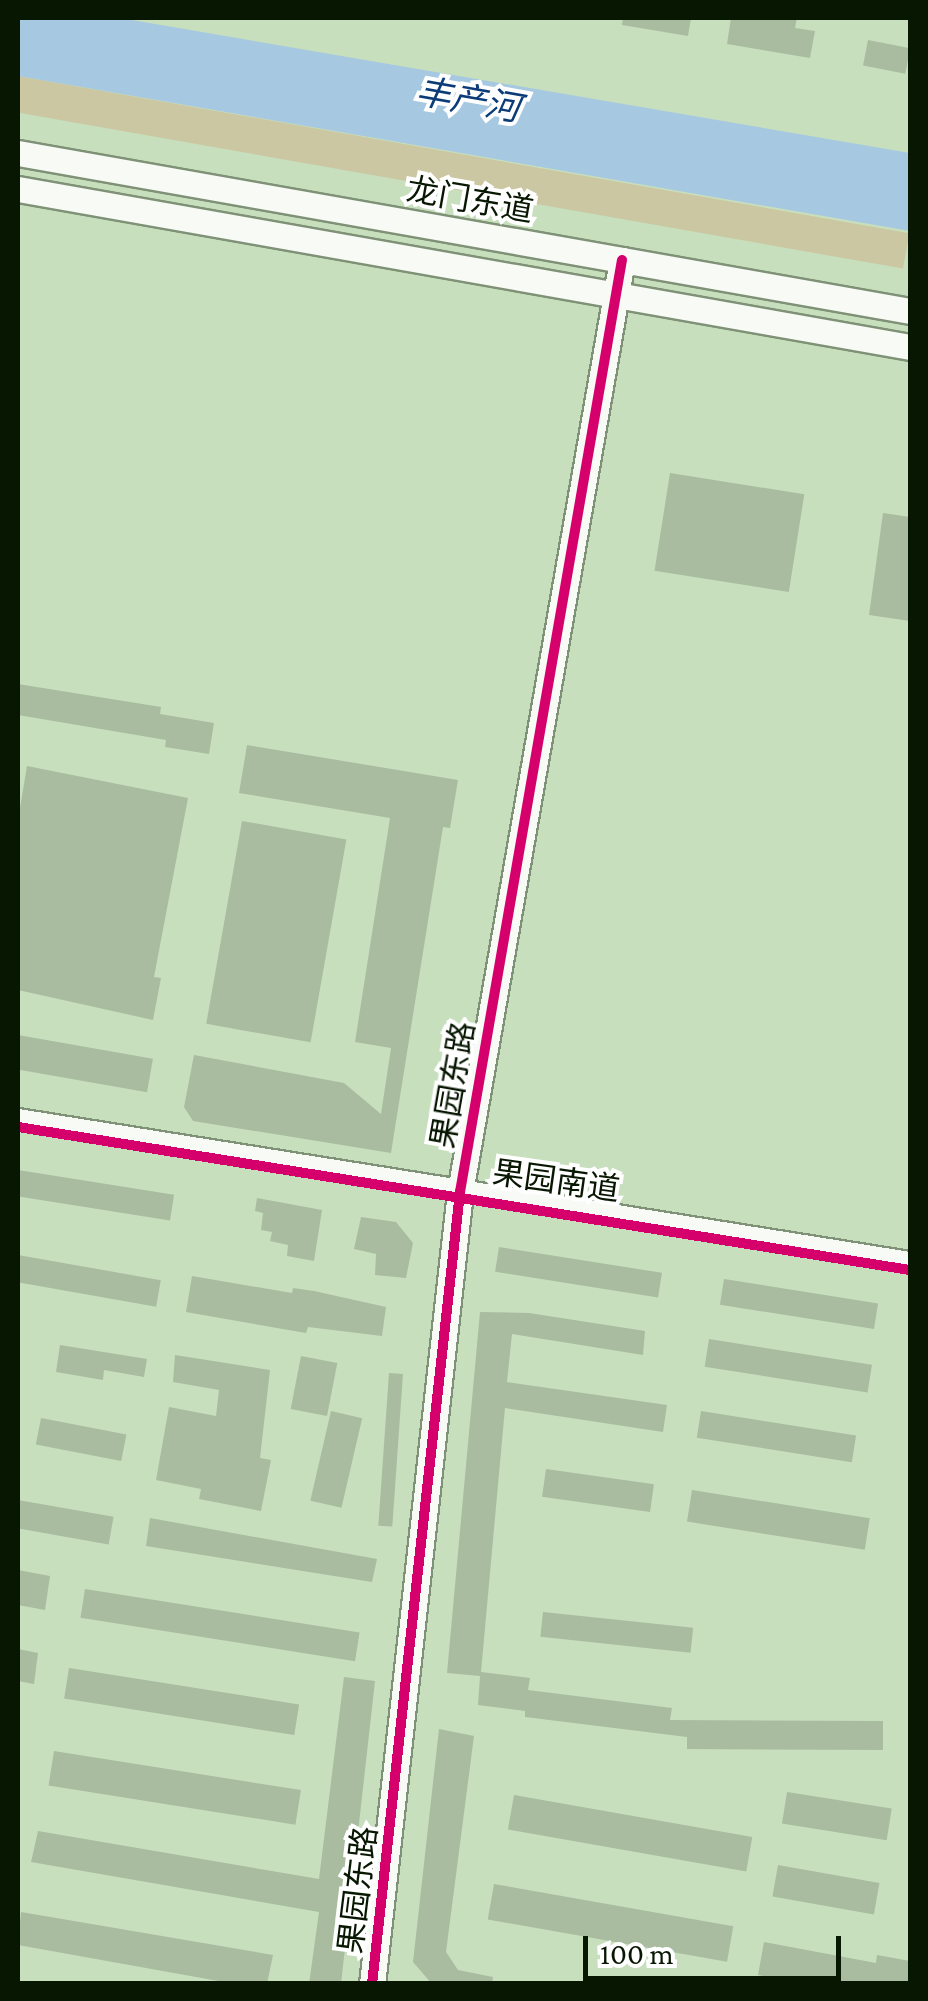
<!DOCTYPE html>
<html>
<head>
<meta charset="utf-8">
<style>
  body { margin:0 }
  #map { position:relative; width:928px; height:2001px; overflow:hidden; background:#c7dfbc; font-family:"Crimson Pro","Noto Sans SC",serif }
  div>[style] { position:absolute }
  .green>* { inset:0; background:#cbc7a2; transform-origin:0 0 }
  .water>* { inset:0; background:#a7c8e1 }
  .building>* { inset:0; background:#a9bca0; transform-origin:0 0 }
  .roads { filter:drop-shadow(2px 0 #7f9176) drop-shadow(-2px 0 #7f9176) drop-shadow(0 2px #7f9176) drop-shadow(0 -2px #7f9176) }
  .street>* { height:18px; margin:-9px; padding:0 9px; transform-origin:9px; border-radius:9px; background:#f7faf5 }
  .secondary>* { height:25px; margin:-12.5px; padding:0 12.5px; transform-origin:12.5px; border-radius:12.5px; background:#f7faf5 }
  .cycleway>* { height:10px; margin:-5px; padding:0 5px; transform-origin:5px; border-radius:5px; background:#d6006c }
  span { translate:-50% -50%; white-space:nowrap; text-align:center; line-height:1.15; -webkit-text-stroke:8px #fff; paint-order:stroke }
  .street-label { font-size:32px; color:#071702 }
  .water-label { font-size:35px; color:#0c3c78; font-style:italic }
  .frame { position:absolute; inset:0; border:20px solid #071702; pointer-events:none }
  .scale { position:absolute; left:583px; top:1936px; width:258px; height:45px; box-sizing:border-box; border:5px solid #071702; border-top:0; padding-left:12px; font-size:30px; line-height:35px; white-space:nowrap; color:#071702; -webkit-text-stroke:8px #fff; paint-order:stroke }
</style>
</head>
<body>
<div id="map">
  <div class="green">
    <i style="left:18px;top:76px;width:905px;height:36px;rotate:10deg"></i>
  </div>
  <div class="water">
    <i style="clip-path:polygon(18px 18px,120px 18px,910px 153px,910px 231px,18px 76px)"></i>
  </div>
  <div class="building">
    <i style="clip-path:polygon(623px 18px,691px 18px,688px 36px,622px 25px)"></i>
    <i style="clip-path:polygon(731px 18px,797px 18px,795px 28px,815px 31px,810px 58px,727px 44px)"></i>
    <i style="left:868px;top:40px;width:43px;height:26px;rotate:11deg"></i>
    <i style="left:670px;top:473px;width:136px;height:99px;rotate:9deg"></i>
    <i style="clip-path:polygon(883px 513px,910px 517px,910px 621px,869px 615px)"></i>
    <i style="clip-path:polygon(18px 684px,161px 707px,160px 714px,214px 723px,209px 754px,165px 747px,166px 740px,18px 715px)"></i>
    <i style="clip-path:polygon(247px 745px,458px 780px,450px 828px,443px 827px,391px 1153px,193px 1121px,184px 1107px,194px 1055px,344px 1083px,381px 1114px,391px 1048px,355px 1042px,390px 818px,239px 793px)"></i>
    <i style="clip-path:polygon(27px 766px,188px 798px,154px 977px,161px 978px,153px 1020px,18px 990px,18px 820px)"></i>
    <i style="left:242px;top:821px;width:106px;height:206px;rotate:10deg"></i>
    <i style="left:18px;top:1035px;width:137px;height:34px;rotate:10deg"></i>
    <i style="left:18px;top:1170px;width:158px;height:26px;rotate:9deg"></i>
    <i style="clip-path:polygon(257px 1198px,322px 1210px,314px 1261px,287px 1256px,288px 1245px,270px 1241px,272px 1232px,261px 1230px,263px 1213px,255px 1211px)"></i>
    <i style="clip-path:polygon(361px 1217px,396px 1222px,413px 1243px,406px 1278px,375px 1275px,376px 1254px,354px 1249px)"></i>
    <i style="left:499px;top:1247px;width:165px;height:25px;rotate:9deg"></i>
    <i style="left:18px;top:1255px;width:145px;height:27px;rotate:10deg"></i>
    <i style="clip-path:polygon(192px 1276px,292px 1293px,293px 1288px,314px 1291px,386px 1307px,382px 1336px,308px 1327px,306px 1333px,186px 1312px)"></i>
    <i style="left:724px;top:1279px;width:156px;height:26px;rotate:9deg"></i>
    <i style="clip-path:polygon(480px 1312px,529px 1313px,645px 1331px,643px 1355px,512px 1334px,507px 1382px,667px 1405px,663px 1432px,505px 1408px,481px 1672px,530px 1678px,528px 1690px,672px 1708px,670px 1720px,883px 1721px,883px 1750px,687px 1749px,687px 1737px,525px 1717px,525px 1711px,478px 1705px,480px 1676px,447px 1673px)"></i>
    <i style="left:709px;top:1339px;width:165px;height:28px;rotate:9deg"></i>
    <i style="clip-path:polygon(60px 1345px,147px 1359px,144px 1377px,104px 1370px,103px 1380px,56px 1372px)"></i>
    <i style="clip-path:polygon(175px 1355px,270px 1370px,260px 1458px,271px 1460px,261px 1511px,199px 1499px,201px 1489px,156px 1480px,169px 1407px,216px 1416px,219px 1390px,173px 1382px)"></i>
    <i style="left:301px;top:1356px;width:37px;height:54px;rotate:11deg"></i>
    <i style="left:389px;top:1373px;width:14px;height:153px;rotate:4deg"></i>
    <i style="left:331px;top:1411px;width:32px;height:92px;rotate:13deg"></i>
    <i style="left:701px;top:1411px;width:157px;height:27px;rotate:9deg"></i>
    <i style="left:41px;top:1418px;width:87px;height:27px;rotate:11deg"></i>
    <i style="left:546px;top:1469px;width:109px;height:28px;rotate:8deg"></i>
    <i style="left:692px;top:1490px;width:180px;height:32px;rotate:9deg"></i>
    <i style="left:18px;top:1500px;width:97px;height:28px;rotate:10deg"></i>
    <i style="clip-path:polygon(150px 1518px,377px 1559px,372px 1582px,146px 1546px)"></i>
    <i style="clip-path:polygon(18px 1570px,50px 1576px,45px 1610px,18px 1605px)"></i>
    <i style="left:85px;top:1589px;width:278px;height:29px;rotate:9deg"></i>
    <i style="left:543px;top:1612px;width:151px;height:25px;rotate:6deg"></i>
    <i style="clip-path:polygon(18px 1649px,38px 1653px,34px 1684px,18px 1681px)"></i>
    <i style="left:69px;top:1668px;width:233px;height:31px;rotate:9deg"></i>
    <i style="clip-path:polygon(344px 1677px,375px 1681px,341px 1984px,309px 1984px,319px 1912px,31px 1862px,38px 1831px,319px 1879px)"></i>
    <i style="clip-path:polygon(439px 1729px,474px 1736px,446px 1952px,458px 1970px,493px 1977px,492px 1984px,432px 1984px,413px 1962px)"></i>
    <i style="left:54px;top:1751px;width:250px;height:35px;rotate:9deg"></i>
    <i style="left:787px;top:1792px;width:106px;height:32px;rotate:9deg"></i>
    <i style="left:514px;top:1795px;width:242px;height:35px;rotate:10deg"></i>
    <i style="left:778px;top:1865px;width:103px;height:32px;rotate:10deg"></i>
    <i style="left:494px;top:1884px;width:243px;height:36px;rotate:10deg"></i>
    <i style="clip-path:polygon(21px 1912px,273px 1955px,267px 1984px,235px 1984px,18px 1945px)"></i>
    <i style="clip-path:polygon(764px 1942px,876px 1963px,877px 1955px,910px 1961px,910px 1984px,801px 1984px,758px 1975px)"></i>
  </div>
  <div class="roads">
    <div class="street">
      <i style="left:18px;top:1118px;width:903px;rotate:9.11deg"></i>
    </div>
    <div class="secondary">
      <i style="left:18px;top:153px;width:906px;rotate:10.04deg"></i>
      <i style="left:18px;top:189px;width:906px;rotate:10.04deg"></i>
      <i style="left:372px;top:1984px;width:797px;rotate:-83.66deg"></i>
      <i style="left:460px;top:1192px;width:946px;rotate:-80.14deg"></i>
    </div>
  </div>
  <div class="cycleway">
    <i style="left:18px;top:1127px;width:903px;rotate:9.11deg"></i>
    <i style="left:372px;top:1984px;width:797px;rotate:-83.66deg"></i>
    <i style="left:460px;top:1192px;width:946px;rotate:-80.14deg"></i>
  </div>
  <div class="street-label">
    <span style="left:470px;top:200px;rotate:10deg">龙门东道</span>
    <span style="left:453px;top:1085px;rotate:-80deg">果园东路</span>
    <span style="left:556px;top:1181px;rotate:8deg">果园南道</span>
    <span style="left:358px;top:1890px;rotate:-83deg">果园东路</span>
  </div>
  <div class="water-label">
    <span style="left:468px;top:101px;rotate:10deg">丰产河</span>
  </div>
  <div class="frame"></div>
  <div class="scale">100 m</div>
</div>
</body>
</html>
